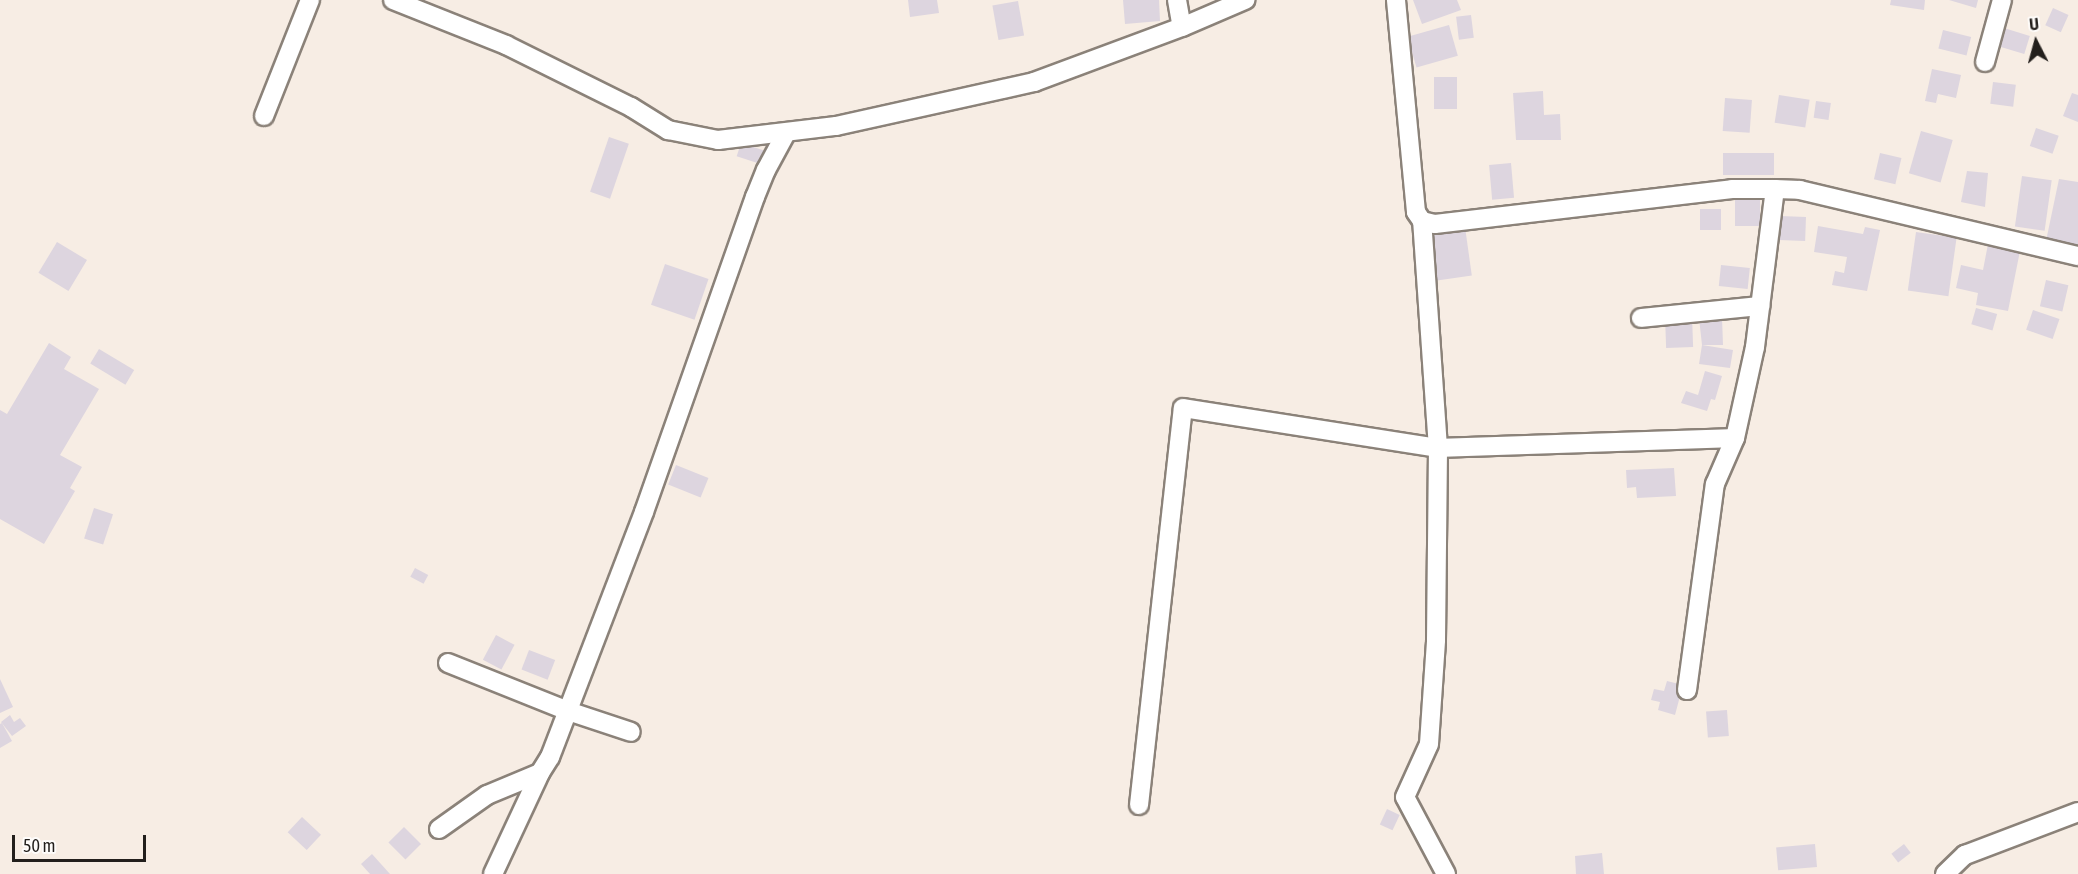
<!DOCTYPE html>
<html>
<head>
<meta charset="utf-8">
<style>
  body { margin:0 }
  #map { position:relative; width:2078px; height:874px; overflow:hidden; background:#f7ede4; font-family:"Asap Condensed",sans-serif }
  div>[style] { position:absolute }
  .building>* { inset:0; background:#ddd5df; transform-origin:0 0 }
  .roads { filter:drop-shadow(2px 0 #8b8279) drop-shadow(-2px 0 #8b8279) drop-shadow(0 2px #8b8279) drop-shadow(0 -2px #8b8279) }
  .minor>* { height:18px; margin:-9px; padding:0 9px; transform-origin:9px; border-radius:9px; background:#fff }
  span { translate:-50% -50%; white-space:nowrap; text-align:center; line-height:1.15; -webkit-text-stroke:6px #fefcfa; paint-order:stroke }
  .north { position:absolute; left:2006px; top:12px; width:60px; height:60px; -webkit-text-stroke:4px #fefcfa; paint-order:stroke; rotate:354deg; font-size:16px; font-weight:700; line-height:24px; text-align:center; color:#231f1c }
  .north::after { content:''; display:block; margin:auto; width:21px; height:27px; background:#231f1c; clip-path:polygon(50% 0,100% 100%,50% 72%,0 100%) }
  .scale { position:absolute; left:12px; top:835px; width:134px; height:27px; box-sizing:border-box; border:3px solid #231f1c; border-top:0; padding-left:8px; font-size:18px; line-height:21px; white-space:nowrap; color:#231f1c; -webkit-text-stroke:4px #fefcfa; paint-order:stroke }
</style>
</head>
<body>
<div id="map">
  <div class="building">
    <i style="clip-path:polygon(908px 0,937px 0,939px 13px,910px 17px)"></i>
    <i style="clip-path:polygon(1123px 0,1159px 0,1160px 21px,1125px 24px)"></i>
    <i style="clip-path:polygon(1413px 0,1457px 0,1461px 10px,1422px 24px)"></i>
    <i style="clip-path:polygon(1891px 0,1925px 0,1924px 10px,1890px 5px)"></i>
    <i style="clip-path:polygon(1949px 0,1978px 0,1976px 8px)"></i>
    <i style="left:1018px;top:1px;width:35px;height:26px;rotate:80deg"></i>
    <i style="left:2053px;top:8px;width:17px;height:19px;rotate:24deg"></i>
    <i style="left:1471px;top:15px;width:23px;height:15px;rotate:83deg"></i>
    <i style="left:1449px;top:25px;width:32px;height:43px;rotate:74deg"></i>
    <i style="left:2004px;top:28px;width:27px;height:19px;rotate:17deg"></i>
    <i style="left:1943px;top:30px;width:29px;height:19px;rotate:14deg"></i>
    <i style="clip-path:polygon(1932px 69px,1961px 75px,1956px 98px,1938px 94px,1936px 103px,1925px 101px)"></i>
    <i style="left:1434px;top:77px;width:23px;height:32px"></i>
    <i style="left:1993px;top:82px;width:23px;height:22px;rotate:7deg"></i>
    <i style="clip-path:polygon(1543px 91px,1544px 115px,1560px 114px,1561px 140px,1516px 140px,1513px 93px)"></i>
    <i style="clip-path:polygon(2072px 93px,2078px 95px,2078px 122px,2063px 116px)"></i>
    <i style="left:1779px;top:95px;width:31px;height:28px;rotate:9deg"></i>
    <i style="left:1725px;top:98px;width:27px;height:33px;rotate:4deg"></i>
    <i style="left:1816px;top:101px;width:15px;height:17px;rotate:8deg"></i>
    <i style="left:2036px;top:128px;width:24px;height:19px;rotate:19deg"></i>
    <i style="left:1921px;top:131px;width:33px;height:44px;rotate:16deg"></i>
    <i style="left:609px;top:137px;width:21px;height:58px;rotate:19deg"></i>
    <i style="left:741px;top:143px;width:25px;height:14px;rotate:18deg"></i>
    <i style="left:1723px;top:153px;width:51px;height:22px"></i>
    <i style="left:1880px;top:153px;width:22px;height:27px;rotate:13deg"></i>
    <i style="left:1511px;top:163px;width:35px;height:22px;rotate:85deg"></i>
    <i style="clip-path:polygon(1967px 171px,1988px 173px,1985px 207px,1961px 202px)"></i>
    <i style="left:2022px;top:176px;width:30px;height:51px;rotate:8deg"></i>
    <i style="clip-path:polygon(2059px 179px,2078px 182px,2078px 248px,2046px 241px)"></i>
    <i style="left:1735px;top:195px;width:25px;height:31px"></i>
    <i style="left:1700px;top:209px;width:21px;height:21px"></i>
    <i style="left:1780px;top:216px;width:26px;height:24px;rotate:2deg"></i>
    <i style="clip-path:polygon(1818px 226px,1863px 234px,1865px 227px,1880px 230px,1867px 291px,1832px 285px,1835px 271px,1844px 273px,1847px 257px,1814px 252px)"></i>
    <i style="left:1465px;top:227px;width:49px;height:35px;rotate:82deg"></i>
    <i style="left:1916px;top:232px;width:41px;height:59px;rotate:8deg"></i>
    <i style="left:57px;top:242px;width:35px;height:36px;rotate:31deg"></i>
    <i style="clip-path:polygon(1988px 244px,2020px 251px,2008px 311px,1976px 305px,1978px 293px,1956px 288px,1961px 265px,1983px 270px)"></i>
    <i style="left:665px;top:264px;width:46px;height:43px;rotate:19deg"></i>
    <i style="left:1721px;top:265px;width:29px;height:21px;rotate:6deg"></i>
    <i style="left:2046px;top:280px;width:23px;height:27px;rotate:13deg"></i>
    <i style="left:1976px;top:308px;width:22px;height:17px;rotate:16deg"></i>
    <i style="left:2033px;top:310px;width:28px;height:21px;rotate:19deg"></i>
    <i style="left:1692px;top:315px;width:32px;height:27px;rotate:88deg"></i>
    <i style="clip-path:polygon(1722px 317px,1723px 345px,1702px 345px,1733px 350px,1730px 368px,1699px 364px,1702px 345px,1699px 318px)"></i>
    <i style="clip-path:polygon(49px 343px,71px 357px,64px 369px,99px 389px,60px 455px,82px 467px,70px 488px,75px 491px,44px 544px,0 519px,0 410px,7px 414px)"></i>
    <i style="left:99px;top:349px;width:41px;height:17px;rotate:31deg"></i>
    <i style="clip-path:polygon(1705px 371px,1722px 376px,1715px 400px,1711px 399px,1707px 411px,1681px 403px,1686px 391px,1698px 395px)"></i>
    <i style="left:676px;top:465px;width:35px;height:21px;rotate:22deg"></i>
    <i style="clip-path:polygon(1674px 468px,1676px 496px,1637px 498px,1636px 487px,1627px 488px,1626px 470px)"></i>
    <i style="left:94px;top:508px;width:20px;height:32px;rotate:18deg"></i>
    <i style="left:415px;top:568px;width:15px;height:10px;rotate:28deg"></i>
    <i style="left:496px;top:635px;width:21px;height:28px;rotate:28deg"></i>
    <i style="left:529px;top:650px;width:28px;height:21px;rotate:21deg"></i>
    <i style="clip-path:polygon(0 679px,13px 707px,0 713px)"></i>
    <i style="clip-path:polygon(1667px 681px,1683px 685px,1675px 715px,1658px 710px,1660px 702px,1651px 700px,1654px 689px,1664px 691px)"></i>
    <i style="left:1727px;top:710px;width:26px;height:21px;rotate:86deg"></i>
    <i style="clip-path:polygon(10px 715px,14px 722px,20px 718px,26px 726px,12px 736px,1px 722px)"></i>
    <i style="clip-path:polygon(2px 723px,12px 741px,0 748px,0 724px)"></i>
    <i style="left:1387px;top:809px;width:14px;height:17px;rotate:25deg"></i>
    <i style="left:302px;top:817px;width:26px;height:21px;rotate:43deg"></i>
    <i style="left:404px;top:827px;width:24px;height:22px;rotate:45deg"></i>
    <i style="left:1815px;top:844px;width:23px;height:39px;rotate:85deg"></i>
    <i style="left:1904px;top:844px;width:11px;height:16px;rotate:52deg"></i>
    <i style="clip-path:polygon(1602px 853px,1604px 874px,1576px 874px,1575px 856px)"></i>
    <i style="clip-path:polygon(372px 854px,390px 874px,370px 874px,361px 864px)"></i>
  </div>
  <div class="roads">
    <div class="minor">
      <i style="left:393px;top:0;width:122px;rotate:21.7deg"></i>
      <i style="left:506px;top:45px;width:140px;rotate:26.4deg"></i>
      <i style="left:631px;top:107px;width:44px;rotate:31.9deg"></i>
      <i style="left:668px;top:130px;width:51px;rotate:11.3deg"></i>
      <i style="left:718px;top:140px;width:119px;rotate:-6.8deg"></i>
      <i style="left:836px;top:126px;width:203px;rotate:-12.5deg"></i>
      <i style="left:1034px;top:82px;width:158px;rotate:-20.4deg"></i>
      <i style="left:1182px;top:27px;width:69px;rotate:-23.2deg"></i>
      <i style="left:1177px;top:0;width:27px;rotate:80deg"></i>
      <i style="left:1985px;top:62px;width:64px;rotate:-74.7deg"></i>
      <i style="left:264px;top:116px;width:125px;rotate:-68.4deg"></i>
      <i style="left:1422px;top:221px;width:13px;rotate:13deg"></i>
      <i style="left:1435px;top:224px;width:299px;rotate:-6.7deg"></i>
      <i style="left:1732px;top:189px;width:43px"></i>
      <i style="left:1775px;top:189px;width:25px;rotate:2deg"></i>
      <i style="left:1800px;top:190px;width:286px;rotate:13.4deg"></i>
      <i style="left:1641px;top:318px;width:120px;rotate:-5.8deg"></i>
      <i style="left:448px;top:663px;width:129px;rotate:21.8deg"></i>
      <i style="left:568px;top:711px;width:66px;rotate:18.4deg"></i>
      <i style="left:1687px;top:690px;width:208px;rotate:-82.3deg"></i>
      <i style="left:1715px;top:484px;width:50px;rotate:-66.5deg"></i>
      <i style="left:1735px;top:438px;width:93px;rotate:-77.6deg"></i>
      <i style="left:1755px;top:347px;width:159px;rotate:-82.8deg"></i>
      <i style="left:1139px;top:805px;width:399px;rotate:-83.7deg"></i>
      <i style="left:1183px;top:408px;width:258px;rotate:8.9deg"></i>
      <i style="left:1438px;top:448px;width:228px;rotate:-94deg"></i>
      <i style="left:1422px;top:221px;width:11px;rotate:-124deg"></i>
      <i style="left:1416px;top:212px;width:213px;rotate:-95.4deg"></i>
      <i style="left:439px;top:829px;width:59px;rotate:-35.3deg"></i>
      <i style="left:487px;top:795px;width:57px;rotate:-22.5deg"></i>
      <i style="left:540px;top:773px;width:19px;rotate:-58deg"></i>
      <i style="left:550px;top:757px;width:262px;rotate:-69deg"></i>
      <i style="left:644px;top:512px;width:334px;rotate:-70.6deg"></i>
      <i style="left:755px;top:197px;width:29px;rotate:-68deg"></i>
      <i style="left:766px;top:170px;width:42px;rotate:-61.6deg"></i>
      <i style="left:493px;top:874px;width:111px;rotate:-65deg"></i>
      <i style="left:1446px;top:874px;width:87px;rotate:-118deg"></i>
      <i style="left:1405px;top:797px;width:58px;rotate:-65.6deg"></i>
      <i style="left:1429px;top:744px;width:104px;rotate:-86.1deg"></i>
      <i style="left:1436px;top:640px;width:192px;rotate:-89.4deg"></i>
      <i style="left:1438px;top:448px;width:297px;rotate:-1.9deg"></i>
      <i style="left:1945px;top:874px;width:28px;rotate:-44deg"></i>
      <i style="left:1965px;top:855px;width:121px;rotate:-20.8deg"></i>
    </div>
  </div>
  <div class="north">U</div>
  <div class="scale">50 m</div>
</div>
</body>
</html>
